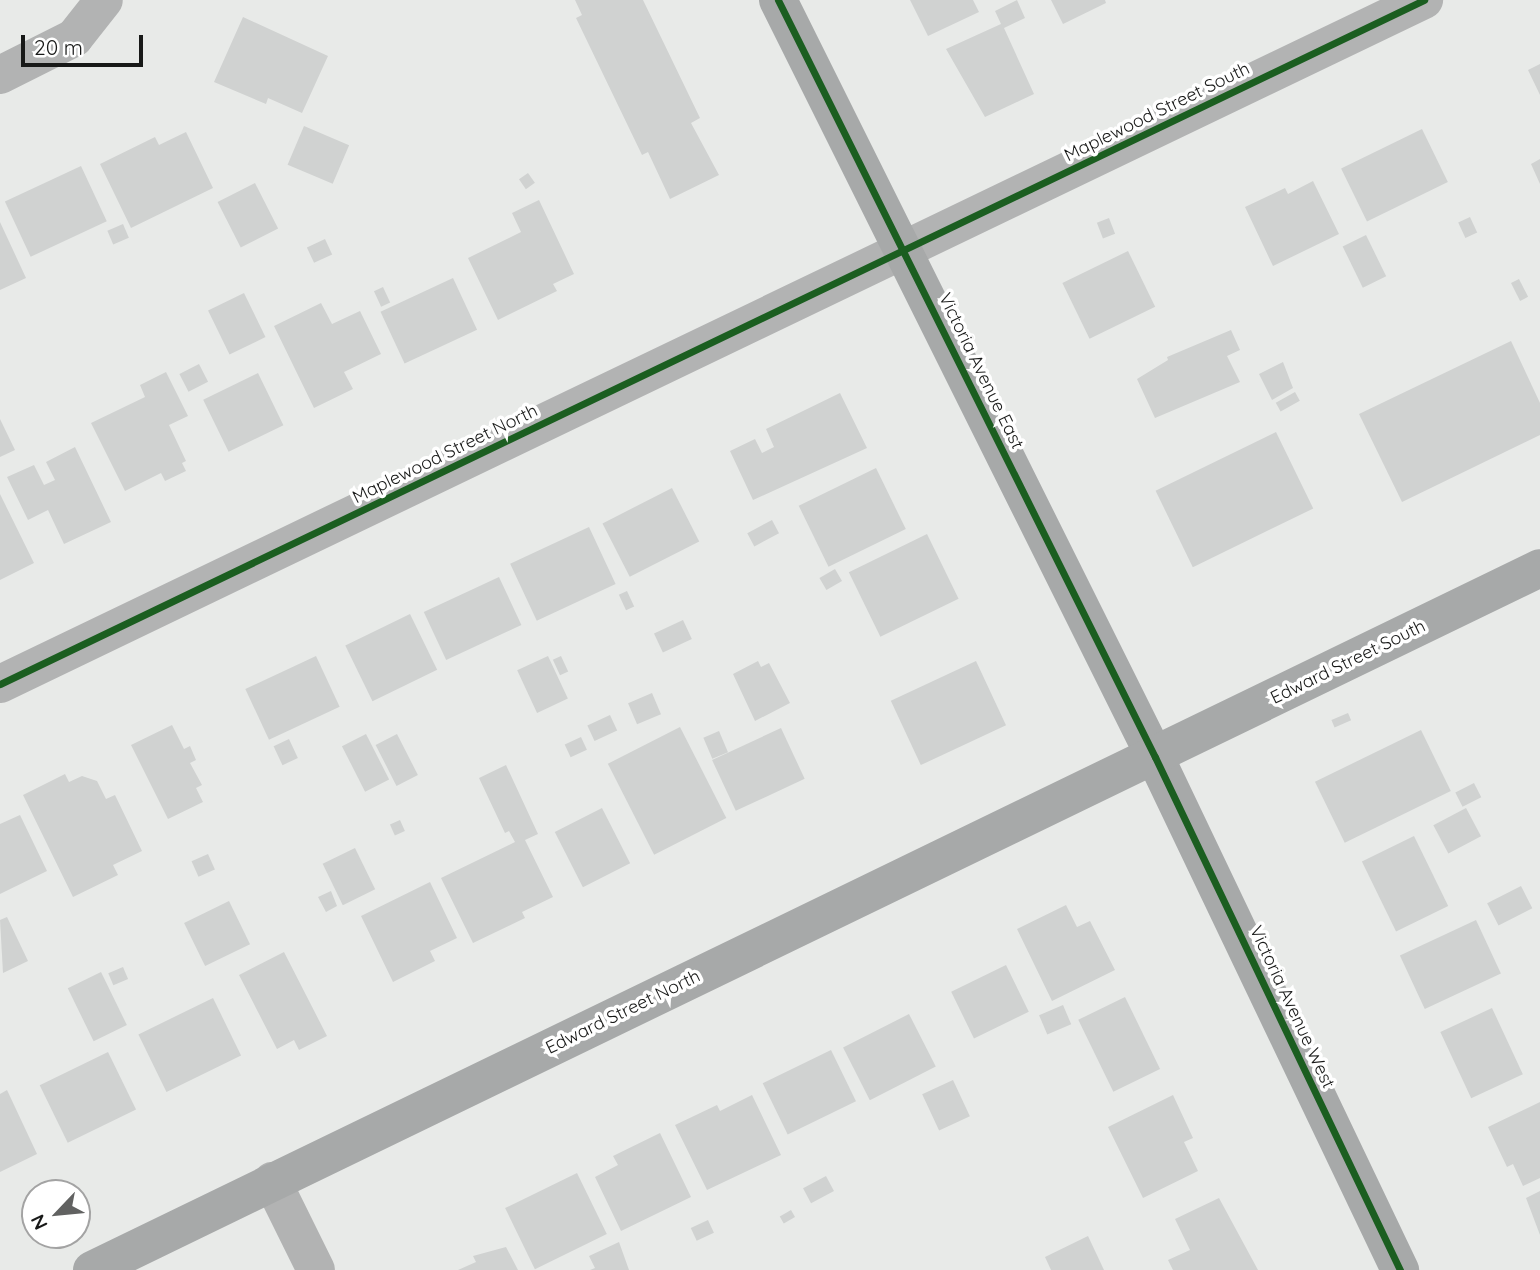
<!DOCTYPE html>
<html>
<head>
<meta charset="utf-8">
<style>
  body { margin:0 }
  #map { position:relative; width:1540px; height:1270px; overflow:hidden; background:#e8eae8; font-family:Quicksand,sans-serif }
  div>[style] { position:absolute }
  .building>* { inset:0; background:#d0d2d1; transform-origin:0 0 }
  .street>* { height:38px; margin:-19px; padding:0 19px; transform-origin:19px; border-radius:19px; background:#b2b3b3 }
  .secondary>* { height:38px; margin:-19px; padding:0 19px; transform-origin:19px; border-radius:19px; background:#a7a9a9 }
  .cycleway>* { height:7px; margin:-3.5px; padding:0 3.5px; transform-origin:3.5px; border-radius:3.5px; background:#1b5e20 }
  span { translate:-50% -50%; white-space:nowrap; text-align:center; line-height:1.15; -webkit-text-stroke:7px #fff; paint-order:stroke }
  .street-label { font-size:18px; color:#181918 }
  .north { position:absolute; left:21px; top:1179px; width:70px; height:70px; box-sizing:border-box; background:#fff; border:2px solid #a3a3a3; border-radius:50%; rotate:244deg; font-size:19px; font-weight:700; line-height:28px; text-align:center; color:#181918 }
  .north::after { content:''; display:block; margin:auto; width:24px; height:32px; background:#616261; clip-path:polygon(50% 0,100% 100%,50% 72%,0 100%) }
  .scale { position:absolute; left:21px; top:35px; width:122px; height:32px; box-sizing:border-box; border:4px solid #181918; border-top:0; padding-left:9px; font-size:21px; line-height:24px; white-space:nowrap; color:#181918; -webkit-text-stroke:5px #fff; paint-order:stroke }
</style>
</head>
<body>
<div id="map">
  <div class="building">
    <i style="clip-path:polygon(575px 0,643px 0,700px 118px,691px 123px,719px 175px,670px 199px,648px 152px,642px 155px,576px 18px,582px 15px)"></i>
    <i style="clip-path:polygon(910px 0,973px 0,979px 12px,928px 36px)"></i>
    <i style="clip-path:polygon(1017px 0,1025px 18px,1004px 28px,1034px 94px,985px 117px,946px 49px,1001px 24px,995px 11px)"></i>
    <i style="clip-path:polygon(1051px 0,1105px 0,1106px 3px,1063px 24px)"></i>
    <i style="clip-path:polygon(243px 17px,328px 56px,302px 113px,268px 98px,266px 104px,214px 82px)"></i>
    <i style="clip-path:polygon(1540px 64px,1540px 95px,1528px 70px)"></i>
    <i style="left:304px;top:126px;width:49px;height:42px;rotate:23deg"></i>
    <i style="left:1422px;top:129px;width:59px;height:90px;rotate:64deg"></i>
    <i style="clip-path:polygon(186px 132px,213px 188px,131px 228px,100px 164px,155px 137px,159px 145px)"></i>
    <i style="clip-path:polygon(1540px 159px,1540px 184px,1531px 164px)"></i>
    <i style="left:81px;top:166px;width:61px;height:84px;rotate:65deg"></i>
    <i style="left:528px;top:173px;width:12px;height:11px;rotate:55deg"></i>
    <i style="clip-path:polygon(1313px 181px,1339px 234px,1273px 266px,1245px 207px,1285px 188px,1288px 194px)"></i>
    <i style="left:255px;top:183px;width:51px;height:42px;rotate:63deg"></i>
    <i style="clip-path:polygon(539px 200px,574px 274px,553px 284px,557px 291px,498px 320px,468px 258px,521px 232px,512px 213px)"></i>
    <i style="left:1470px;top:217px;width:17px;height:13px;rotate:65deg"></i>
    <i style="left:1109px;top:218px;width:17px;height:13px;rotate:69deg"></i>
    <i style="clip-path:polygon(0 222px,26px 278px,0 290px)"></i>
    <i style="left:123px;top:224px;width:15px;height:17px;rotate:67deg"></i>
    <i style="left:1366px;top:235px;width:46px;height:26px;rotate:64deg"></i>
    <i style="left:325px;top:239px;width:17px;height:20px;rotate:65deg"></i>
    <i style="left:1128px;top:251px;width:62px;height:73px;rotate:64deg"></i>
    <i style="left:453px;top:278px;width:57px;height:80px;rotate:65deg"></i>
    <i style="left:1519px;top:279px;width:20px;height:9px;rotate:63deg"></i>
    <i style="left:383px;top:287px;width:17px;height:10px;rotate:65deg"></i>
    <i style="left:244px;top:293px;width:49px;height:40px;rotate:64deg"></i>
    <i style="clip-path:polygon(321px 303px,332px 324px,360px 311px,381px 354px,344px 372px,353px 389px,314px 408px,274px 326px)"></i>
    <i style="clip-path:polygon(1231px 330px,1240px 350px,1227px 356px,1240px 382px,1155px 418px,1137px 379px,1168px 360px,1167px 357px)"></i>
    <i style="clip-path:polygon(1511px 341px,1540px 403px,1540px 435px,1402px 502px,1359px 414px)"></i>
    <i style="clip-path:polygon(1283px 362px,1293px 388px,1272px 400px,1259px 374px)"></i>
    <i style="left:199px;top:364px;width:20px;height:22px;rotate:63deg"></i>
    <i style="clip-path:polygon(166px 372px,188px 416px,169px 425px,186px 461px,182px 463px,186px 471px,165px 481px,161px 473px,125px 491px,91px 423px,145px 397px,140px 385px)"></i>
    <i style="left:258px;top:373px;width:58px;height:61px;rotate:64deg"></i>
    <i style="left:1295px;top:392px;width:10px;height:22px;rotate:61deg"></i>
    <i style="clip-path:polygon(840px 393px,867px 448px,753px 500px,730px 451px,755px 439px,762px 453px,774px 447px,766px 429px)"></i>
    <i style="clip-path:polygon(0 419px,15px 450px,0 457px)"></i>
    <i style="left:1276px;top:432px;width:85px;height:134px;rotate:64deg"></i>
    <i style="clip-path:polygon(75px 447px,111px 522px,64px 544px,48px 510px,28px 520px,7px 477px,34px 465px,44px 485px,55px 480px,46px 462px)"></i>
    <i style="left:876px;top:468px;width:68px;height:86px;rotate:64deg"></i>
    <i style="left:672px;top:488px;width:60px;height:78px;rotate:63deg"></i>
    <i style="clip-path:polygon(0 494px,34px 563px,0 580px)"></i>
    <i style="left:772px;top:520px;width:15px;height:28px;rotate:62deg"></i>
    <i style="left:589px;top:527px;width:63px;height:87px;rotate:65deg"></i>
    <i style="left:927px;top:534px;width:72px;height:87px;rotate:64deg"></i>
    <i style="left:835px;top:569px;width:14px;height:18px;rotate:60deg"></i>
    <i style="left:499px;top:577px;width:53px;height:83px;rotate:65deg"></i>
    <i style="left:627px;top:591px;width:17px;height:9px;rotate:65deg"></i>
    <i style="left:410px;top:614px;width:62px;height:72px;rotate:64deg"></i>
    <i style="left:683px;top:620px;width:21px;height:32px;rotate:65deg"></i>
    <i style="left:316px;top:656px;width:56px;height:78px;rotate:65deg"></i>
    <i style="left:548px;top:656px;width:47px;height:34px;rotate:65deg"></i>
    <i style="left:561px;top:656px;width:17px;height:9px;rotate:65deg"></i>
    <i style="clip-path:polygon(758px 661px,761px 667px,769px 663px,790px 703px,755px 721px,733px 674px)"></i>
    <i style="left:976px;top:661px;width:71px;height:94px;rotate:65deg"></i>
    <i style="left:652px;top:693px;width:23px;height:26px;rotate:67deg"></i>
    <i style="left:1348px;top:713px;width:8px;height:18px;rotate:67deg"></i>
    <i style="left:610px;top:715px;width:17px;height:25px;rotate:65deg"></i>
    <i style="clip-path:polygon(172px 725px,184px 749px,190px 746px,196px 760px,190px 763px,202px 785px,196px 788px,203px 802px,168px 819px,131px 745px)"></i>
    <i style="left:680px;top:727px;width:102px;height:81px;rotate:63deg"></i>
    <i style="left:781px;top:728px;width:56px;height:76px;rotate:65deg"></i>
    <i style="left:1421px;top:730px;width:68px;height:118px;rotate:64deg"></i>
    <i style="left:719px;top:731px;width:23px;height:17px;rotate:67deg"></i>
    <i style="left:366px;top:734px;width:51px;height:27px;rotate:63deg"></i>
    <i style="left:397px;top:734px;width:46px;height:24px;rotate:63deg"></i>
    <i style="left:581px;top:737px;width:14px;height:18px;rotate:65deg"></i>
    <i style="left:289px;top:739px;width:21px;height:17px;rotate:65deg"></i>
    <i style="clip-path:polygon(506px 765px,538px 834px,525px 840px,553px 897px,522px 912px,525px 918px,473px 943px,441px 878px,515px 842px,509px 831px,505px 833px,479px 778px)"></i>
    <i style="clip-path:polygon(65px 774px,69px 782px,82px 776px,97px 781px,106px 799px,115px 795px,142px 851px,113px 865px,118px 875px,73px 897px,23px 795px)"></i>
    <i style="left:1474px;top:783px;width:16px;height:21px;rotate:63deg"></i>
    <i style="left:602px;top:808px;width:62px;height:53px;rotate:63deg"></i>
    <i style="left:1466px;top:808px;width:32px;height:37px;rotate:62deg"></i>
    <i style="clip-path:polygon(20px 815px,47px 871px,0 894px,0 824px)"></i>
    <i style="left:400px;top:820px;width:12px;height:11px;rotate:66deg"></i>
    <i style="left:1414px;top:836px;width:78px;height:58px;rotate:64deg"></i>
    <i style="left:355px;top:848px;width:46px;height:36px;rotate:64deg"></i>
    <i style="left:208px;top:854px;width:17px;height:18px;rotate:66deg"></i>
    <i style="clip-path:polygon(430px 882px,457px 938px,430px 951px,435px 961px,393px 982px,361px 916px)"></i>
    <i style="left:1521px;top:886px;width:25px;height:38px;rotate:63deg"></i>
    <i style="clip-path:polygon(331px 891px,337px 906px,326px 912px,318px 897px)"></i>
    <i style="left:229px;top:901px;width:48px;height:50px;rotate:64deg"></i>
    <i style="clip-path:polygon(1066px 905px,1077px 927px,1090px 921px,1115px 970px,1052px 1001px,1017px 929px)"></i>
    <i style="clip-path:polygon(7px 917px,28px 961px,3px 973px,0 920px)"></i>
    <i style="left:1476px;top:920px;width:59px;height:84px;rotate:65deg"></i>
    <i style="clip-path:polygon(284px 952px,327px 1036px,299px 1050px,294px 1040px,277px 1049px,239px 975px)"></i>
    <i style="left:1006px;top:965px;width:52px;height:61px;rotate:64deg"></i>
    <i style="left:123px;top:967px;width:13px;height:16px;rotate:67deg"></i>
    <i style="left:101px;top:972px;width:59px;height:37px;rotate:64deg"></i>
    <i style="left:1125px;top:997px;width:80px;height:52px;rotate:64deg"></i>
    <i style="left:213px;top:998px;width:64px;height:83px;rotate:64deg"></i>
    <i style="left:1063px;top:1005px;width:21px;height:26px;rotate:67deg"></i>
    <i style="left:1492px;top:1008px;width:73px;height:57px;rotate:65deg"></i>
    <i style="left:909px;top:1014px;width:59px;height:74px;rotate:63deg"></i>
    <i style="left:831px;top:1050px;width:57px;height:76px;rotate:64deg"></i>
    <i style="left:108px;top:1052px;width:64px;height:76px;rotate:64deg"></i>
    <i style="left:953px;top:1080px;width:40px;height:34px;rotate:65deg"></i>
    <i style="clip-path:polygon(7px 1090px,37px 1154px,0 1172px,0 1094px)"></i>
    <i style="clip-path:polygon(752px 1095px,781px 1155px,707px 1190px,675px 1125px,717px 1105px,720px 1111px)"></i>
    <i style="clip-path:polygon(1173px 1095px,1193px 1138px,1184px 1142px,1198px 1171px,1143px 1198px,1108px 1127px)"></i>
    <i style="clip-path:polygon(1540px 1102px,1540px 1178px,1523px 1186px,1513px 1164px,1507px 1167px,1488px 1127px)"></i>
    <i style="clip-path:polygon(660px 1133px,691px 1197px,621px 1231px,595px 1177px,618px 1165px,613px 1156px)"></i>
    <i style="left:577px;top:1173px;width:68px;height:80px;rotate:64deg"></i>
    <i style="left:826px;top:1176px;width:17px;height:26px;rotate:62deg"></i>
    <i style="clip-path:polygon(1540px 1191px,1540px 1235px,1526px 1198px)"></i>
    <i style="clip-path:polygon(1219px 1198px,1258px 1270px,1173px 1270px,1168px 1260px,1190px 1250px,1175px 1219px)"></i>
    <i style="left:791px;top:1210px;width:8px;height:13px;rotate:60deg"></i>
    <i style="left:708px;top:1220px;width:14px;height:19px;rotate:65deg"></i>
    <i style="clip-path:polygon(1088px 1236px,1104px 1270px,1051px 1270px,1045px 1257px)"></i>
    <i style="clip-path:polygon(619px 1242px,629px 1270px,590px 1270px,595px 1268px,589px 1256px)"></i>
    <i style="clip-path:polygon(506px 1247px,518px 1270px,458px 1270px,476px 1262px,473px 1256px)"></i>
  </div>
  <div class="street">
    <i style="left:0;top:75px;width:83px;rotate:-26.6deg"></i>
    <i style="left:74px;top:38px;width:48px;rotate:-51.7deg"></i>
    <i style="left:0;top:684px;width:1580px;rotate:-25.66deg"></i>
    <i style="left:272px;top:1181px;width:99px;rotate:63.7deg"></i>
  </div>
  <div class="secondary">
    <i style="left:778px;top:0;width:846px;rotate:63.53deg"></i>
    <i style="left:1155px;top:757px;width:569px;rotate:64.47deg"></i>
    <i style="left:92px;top:1270px;width:1609px;rotate:-25.86deg"></i>
  </div>
  <div class="cycleway">
    <i style="left:778px;top:0;width:846px;rotate:63.53deg"></i>
    <i style="left:1155px;top:757px;width:569px;rotate:64.47deg"></i>
    <i style="left:0;top:684px;width:1580px;rotate:-25.66deg"></i>
  </div>
  <div class="street-label">
    <span style="left:1157px;top:112px;rotate:-26deg">Maplewood Street South</span>
    <span style="left:981px;top:371px;rotate:64deg">Victoria Avenue East</span>
    <span style="left:445px;top:454px;rotate:-26deg">Maplewood Street North</span>
    <span style="left:1348px;top:662px;rotate:-26deg">Edward Street South</span>
    <span style="left:1292px;top:1007px;rotate:65deg">Victoria Avenue West</span>
    <span style="left:623px;top:1012px;rotate:-26deg">Edward Street North</span>
  </div>
  <div class="north">N</div>
  <div class="scale">20 m</div>
</div>
</body>
</html>
